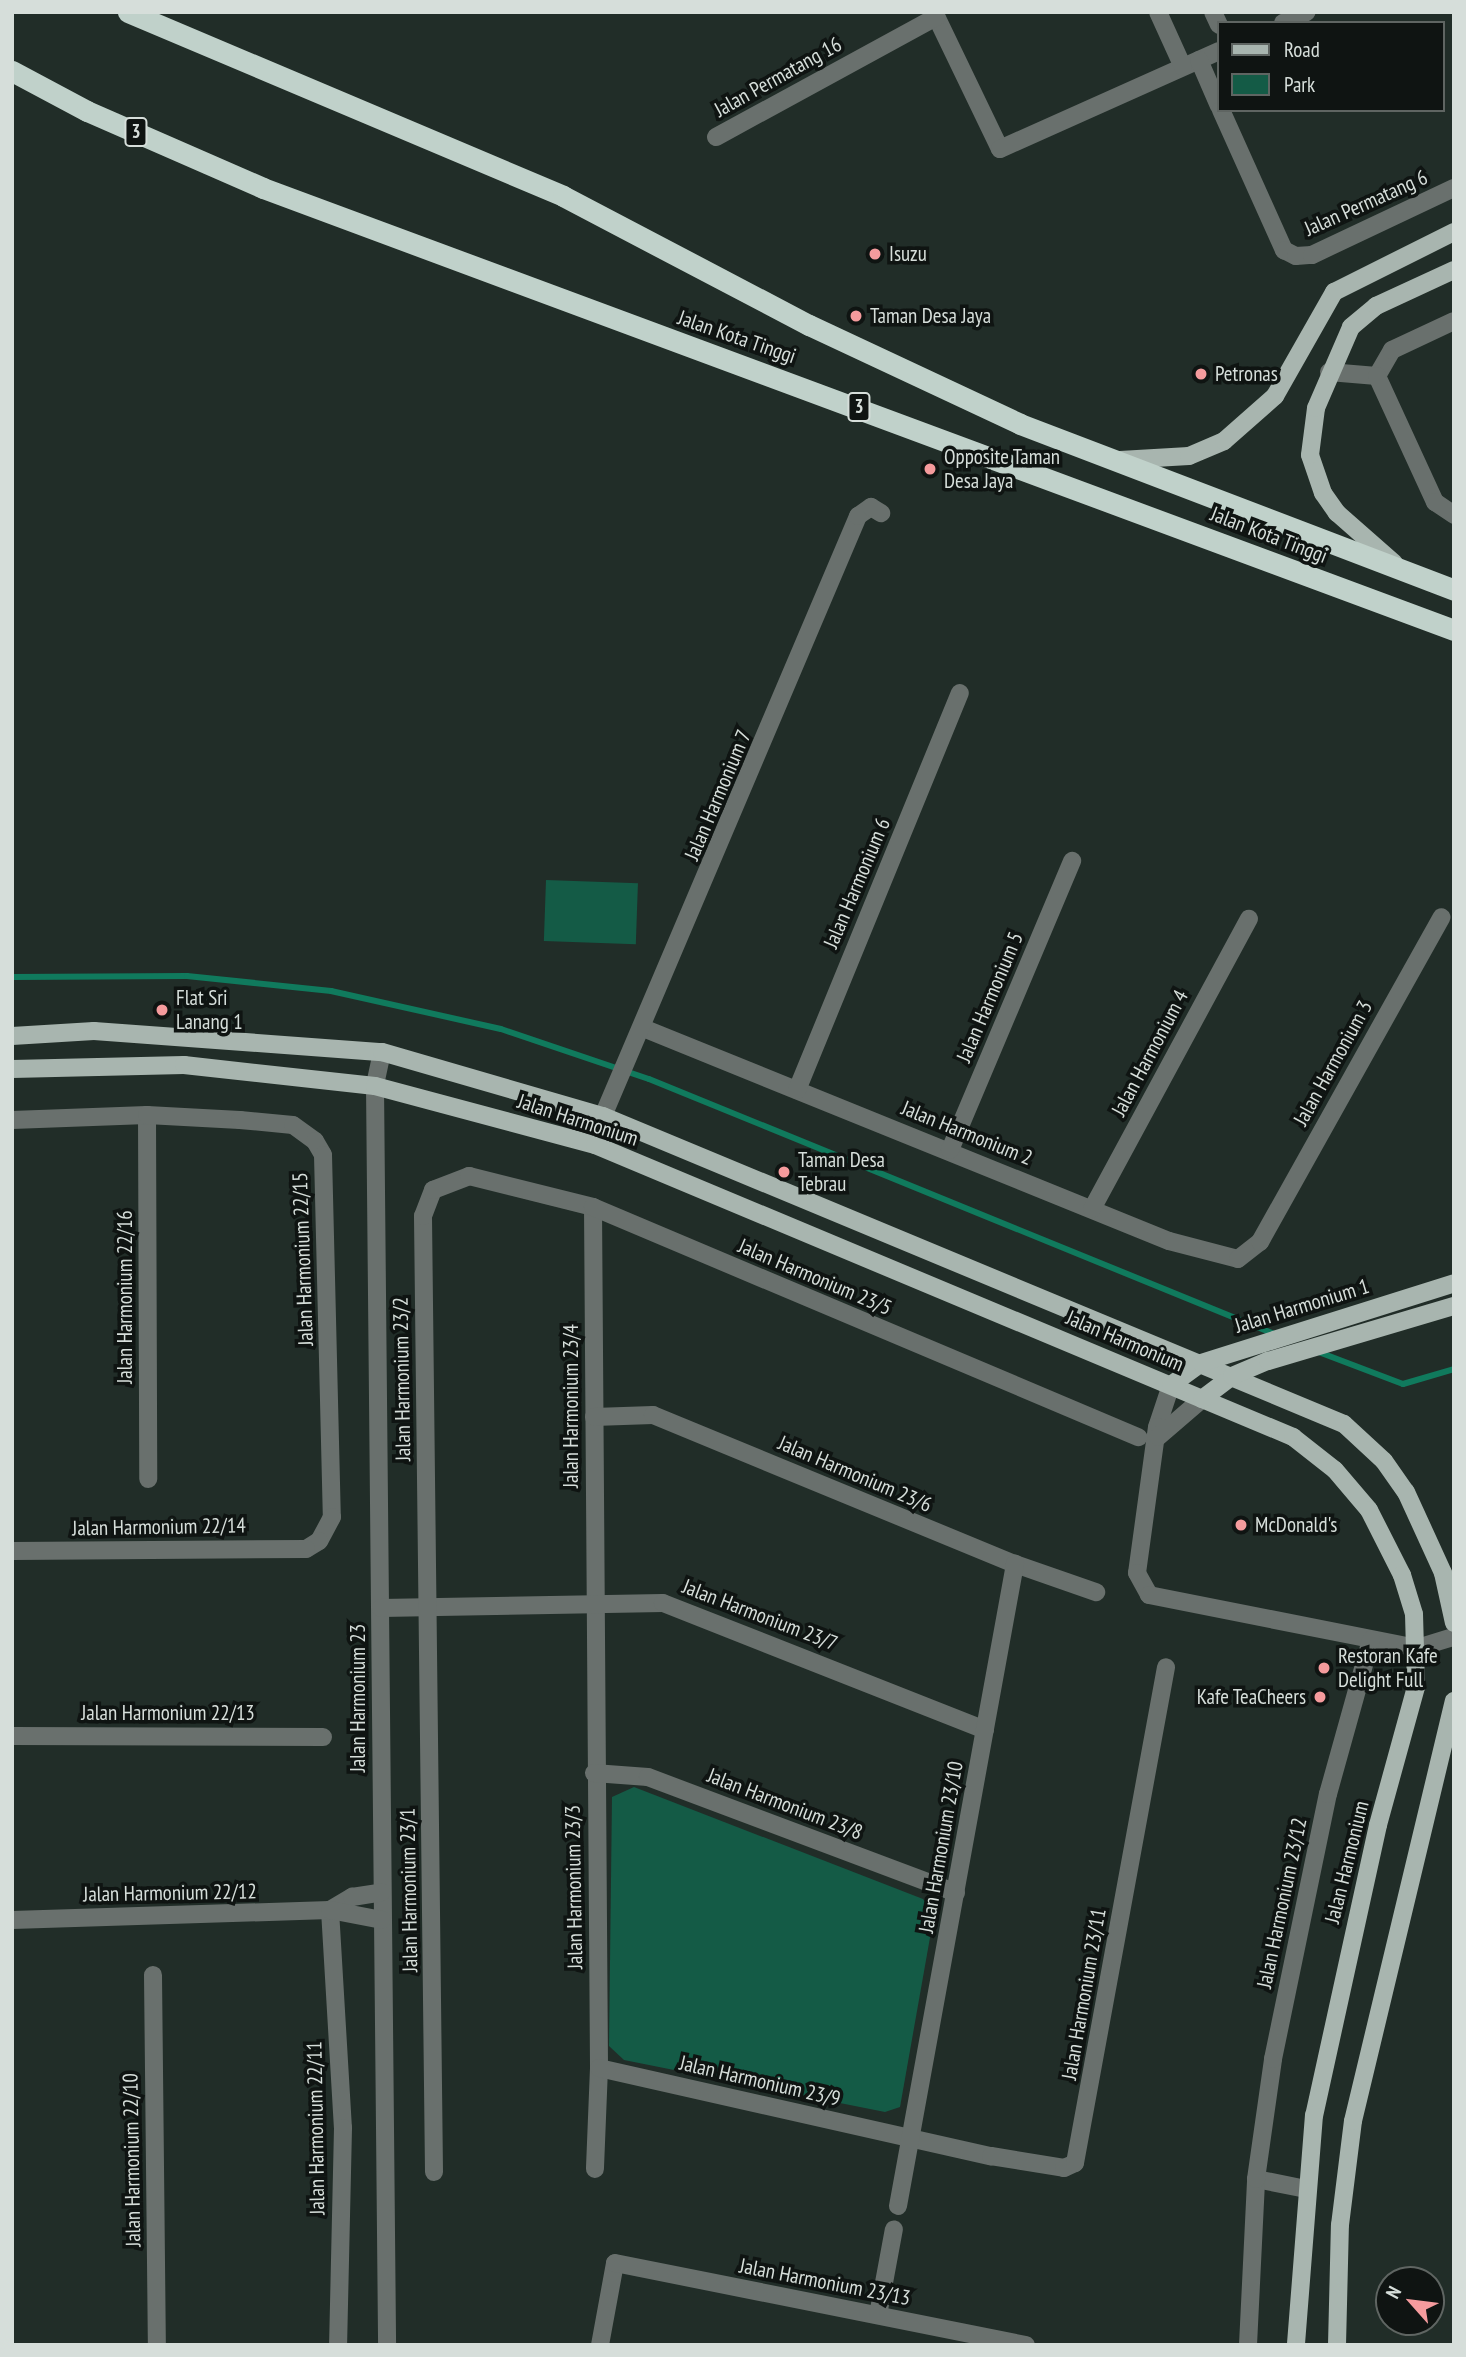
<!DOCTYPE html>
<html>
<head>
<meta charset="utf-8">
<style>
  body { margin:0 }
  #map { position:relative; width:1466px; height:2357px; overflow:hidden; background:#212d28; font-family:"PT Sans Narrow",sans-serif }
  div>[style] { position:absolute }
  .green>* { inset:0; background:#145b46; transform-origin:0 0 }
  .stream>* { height:6px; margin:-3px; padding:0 3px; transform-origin:3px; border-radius:3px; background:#107a5d }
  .minor>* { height:18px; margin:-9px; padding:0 9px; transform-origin:9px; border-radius:9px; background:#69706d }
  .major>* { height:18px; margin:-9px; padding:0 9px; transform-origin:9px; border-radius:9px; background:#a8b5af }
  .highway>* { height:21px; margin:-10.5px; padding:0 10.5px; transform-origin:10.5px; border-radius:10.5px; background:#c0d1ca }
  .dots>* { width:19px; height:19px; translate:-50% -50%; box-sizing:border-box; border:4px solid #0f1412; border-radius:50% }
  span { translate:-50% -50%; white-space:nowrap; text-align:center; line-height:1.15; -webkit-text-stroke:7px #0f1412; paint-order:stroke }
  .shield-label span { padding:2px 5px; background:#0f1412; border:2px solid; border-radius:5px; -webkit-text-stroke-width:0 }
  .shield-label { font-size:19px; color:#d6deda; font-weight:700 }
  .street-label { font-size:21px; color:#d6deda }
  .poi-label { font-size:21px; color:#d6deda }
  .left { translate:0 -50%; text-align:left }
  .right { translate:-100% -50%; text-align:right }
  .frame { position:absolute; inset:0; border:14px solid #d6deda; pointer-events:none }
  .legend { position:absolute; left:1217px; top:21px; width:228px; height:91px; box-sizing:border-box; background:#0f1412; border:2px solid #5f6562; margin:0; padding:9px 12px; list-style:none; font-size:21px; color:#d6deda }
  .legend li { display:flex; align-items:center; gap:14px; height:35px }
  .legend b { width:35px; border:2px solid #5f6562 }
  .north { position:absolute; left:1375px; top:2266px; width:70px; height:70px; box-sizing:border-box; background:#0f1412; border:2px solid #5f6562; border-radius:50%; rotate:298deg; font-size:19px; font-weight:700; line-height:28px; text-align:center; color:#d6deda }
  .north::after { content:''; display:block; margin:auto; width:24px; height:32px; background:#f59b9d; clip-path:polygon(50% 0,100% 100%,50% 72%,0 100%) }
</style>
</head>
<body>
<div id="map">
  <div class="green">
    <i style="left:546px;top:880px;width:92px;height:61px;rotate:2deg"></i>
    <i style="clip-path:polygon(634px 1787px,923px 1899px,934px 1915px,900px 2107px,885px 2112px,624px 2060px,609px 2046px,612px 1797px)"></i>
  </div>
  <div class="stream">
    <i style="left:12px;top:977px;width:175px;rotate:-0.3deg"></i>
    <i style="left:187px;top:976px;width:145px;rotate:5.9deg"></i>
    <i style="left:331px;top:991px;width:174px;rotate:12.6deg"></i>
    <i style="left:501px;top:1029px;width:156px;rotate:18.7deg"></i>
    <i style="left:649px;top:1079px;width:678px;rotate:22.18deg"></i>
    <i style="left:1316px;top:1351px;width:93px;rotate:20.8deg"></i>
    <i style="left:1403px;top:1384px;width:53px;rotate:-16.4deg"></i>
  </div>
  <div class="minor">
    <i style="left:934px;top:12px;width:152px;rotate:64.3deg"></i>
    <i style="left:1000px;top:149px;width:240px;rotate:-24.1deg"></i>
    <i style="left:1158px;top:12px;width:60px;rotate:65.6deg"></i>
    <i style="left:1213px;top:12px;width:14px;rotate:65deg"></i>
    <i style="left:1283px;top:23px;width:26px;rotate:-25deg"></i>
    <i style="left:1199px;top:60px;width:50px;rotate:66.5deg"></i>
    <i style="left:1221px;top:110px;width:154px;rotate:65.8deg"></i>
    <i style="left:1284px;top:250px;width:13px;rotate:27deg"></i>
    <i style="left:1296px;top:256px;width:16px;rotate:-4deg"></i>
    <i style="left:1312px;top:255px;width:157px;rotate:-25.3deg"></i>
    <i style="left:716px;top:137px;width:251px;rotate:-28.6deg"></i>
    <i style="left:1329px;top:372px;width:48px;rotate:4.8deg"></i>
    <i style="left:1377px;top:376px;width:30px;rotate:-60deg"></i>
    <i style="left:1392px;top:350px;width:68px;rotate:-25.1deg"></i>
    <i style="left:1377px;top:376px;width:139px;rotate:65.3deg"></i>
    <i style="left:1435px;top:502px;width:23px;rotate:34deg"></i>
    <i style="left:643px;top:1028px;width:567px;rotate:22.05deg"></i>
    <i style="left:1169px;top:1241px;width:71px;rotate:14.6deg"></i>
    <i style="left:1238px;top:1259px;width:28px;rotate:-38deg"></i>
    <i style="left:1260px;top:1242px;width:372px;rotate:-60.8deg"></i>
    <i style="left:382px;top:1052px;width:35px;rotate:102deg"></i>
    <i style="left:375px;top:1086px;width:1259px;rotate:89.45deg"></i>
    <i style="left:797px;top:1090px;width:429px;rotate:-67.7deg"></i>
    <i style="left:147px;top:1115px;width:364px;rotate:89.8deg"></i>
    <i style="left:603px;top:1116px;width:652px;rotate:-66.97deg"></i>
    <i style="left:858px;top:516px;width:16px;rotate:-35deg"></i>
    <i style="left:871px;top:507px;width:12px;rotate:31deg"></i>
    <i style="left:12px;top:1120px;width:135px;rotate:-2.1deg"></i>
    <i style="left:147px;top:1115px;width:93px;rotate:3.1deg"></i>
    <i style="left:240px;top:1120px;width:53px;rotate:5.4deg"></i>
    <i style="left:293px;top:1125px;width:27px;rotate:36deg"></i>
    <i style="left:315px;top:1141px;width:16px;rotate:60deg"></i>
    <i style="left:323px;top:1155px;width:362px;rotate:88.6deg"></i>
    <i style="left:332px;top:1517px;width:27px;rotate:118deg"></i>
    <i style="left:319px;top:1541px;width:15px;rotate:148deg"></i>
    <i style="left:306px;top:1549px;width:294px;rotate:179.6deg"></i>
    <i style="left:950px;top:1150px;width:314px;rotate:-67.1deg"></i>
    <i style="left:593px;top:1207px;width:861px;rotate:89.6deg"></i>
    <i style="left:599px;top:2068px;width:101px;rotate:92.3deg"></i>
    <i style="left:1092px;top:1209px;width:330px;rotate:-61.6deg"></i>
    <i style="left:1171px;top:1385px;width:44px;rotate:108.4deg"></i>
    <i style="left:1157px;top:1427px;width:147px;rotate:97.8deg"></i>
    <i style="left:1137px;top:1573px;width:25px;rotate:61deg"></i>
    <i style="left:1149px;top:1595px;width:273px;rotate:11.2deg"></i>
    <i style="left:1417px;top:1648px;width:39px;rotate:-17deg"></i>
    <i style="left:594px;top:1417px;width:59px;rotate:-1.9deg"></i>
    <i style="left:653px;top:1415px;width:391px;rotate:22.4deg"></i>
    <i style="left:1015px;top:1564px;width:86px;rotate:19.1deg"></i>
    <i style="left:1158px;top:1437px;width:58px;rotate:-40.8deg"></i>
    <i style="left:381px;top:1608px;width:282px;rotate:-1deg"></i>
    <i style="left:663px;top:1603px;width:346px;rotate:21.5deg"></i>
    <i style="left:12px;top:1736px;width:311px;rotate:0.2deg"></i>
    <i style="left:594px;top:1773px;width:54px;rotate:4.2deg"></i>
    <i style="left:648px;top:1777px;width:329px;rotate:20.6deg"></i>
    <i style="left:330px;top:1910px;width:218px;rotate:86.6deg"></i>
    <i style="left:343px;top:2128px;width:217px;rotate:91.3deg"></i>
    <i style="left:330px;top:1910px;width:26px;rotate:-31deg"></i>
    <i style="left:352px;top:1897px;width:30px;rotate:-9deg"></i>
    <i style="left:12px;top:1920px;width:318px;rotate:-1.8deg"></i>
    <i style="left:330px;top:1910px;width:53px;rotate:10.9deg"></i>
    <i style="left:153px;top:1975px;width:370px;rotate:89.4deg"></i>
    <i style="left:599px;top:2068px;width:402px;rotate:12.7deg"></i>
    <i style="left:991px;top:2156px;width:74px;rotate:9.3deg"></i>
    <i style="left:1064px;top:2168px;width:12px;rotate:-24deg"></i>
    <i style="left:1075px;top:2163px;width:504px;rotate:-79.6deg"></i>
    <i style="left:434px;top:2172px;width:956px;rotate:-90.66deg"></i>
    <i style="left:423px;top:1216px;width:28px;rotate:-69deg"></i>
    <i style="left:433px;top:1190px;width:39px;rotate:-21deg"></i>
    <i style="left:469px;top:1176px;width:128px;rotate:14deg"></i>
    <i style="left:593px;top:1207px;width:592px;rotate:22.88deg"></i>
    <i style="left:1256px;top:2179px;width:51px;rotate:11.3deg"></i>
    <i style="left:898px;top:2206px;width:653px;rotate:-79.67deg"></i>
    <i style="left:878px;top:2315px;width:87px;rotate:-79.5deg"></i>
    <i style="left:600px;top:2345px;width:83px;rotate:-79.6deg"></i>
    <i style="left:615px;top:2263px;width:419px;rotate:11.3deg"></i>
    <i style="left:1248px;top:2345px;width:166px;rotate:-87.2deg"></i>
    <i style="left:1256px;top:2179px;width:121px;rotate:-81.9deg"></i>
    <i style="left:1273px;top:2059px;width:271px;rotate:-78.3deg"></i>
    <i style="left:1328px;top:1794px;width:160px;rotate:-74.4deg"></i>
  </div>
  <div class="major">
    <i style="left:1120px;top:460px;width:69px;rotate:-3.3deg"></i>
    <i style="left:1189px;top:456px;width:38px;rotate:-23deg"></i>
    <i style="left:1224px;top:441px;width:68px;rotate:-41.4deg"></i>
    <i style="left:1275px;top:396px;width:120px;rotate:-60.4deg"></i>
    <i style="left:1334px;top:292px;width:134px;rotate:-26.6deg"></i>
    <i style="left:1394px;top:563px;width:76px;rotate:-138.7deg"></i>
    <i style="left:1337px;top:513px;width:24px;rotate:-125deg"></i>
    <i style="left:1323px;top:493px;width:40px;rotate:-108.9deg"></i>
    <i style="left:1310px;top:455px;width:47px;rotate:-82.7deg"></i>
    <i style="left:1316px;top:408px;width:88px;rotate:-66.6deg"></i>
    <i style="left:1351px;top:327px;width:33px;rotate:-40deg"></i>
    <i style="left:1376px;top:306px;width:86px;rotate:-24.8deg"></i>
    <i style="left:12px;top:1036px;width:82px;rotate:-3.5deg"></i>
    <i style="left:94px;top:1031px;width:289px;rotate:4.2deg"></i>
    <i style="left:382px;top:1052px;width:230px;rotate:16.2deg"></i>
    <i style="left:603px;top:1116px;width:802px;rotate:22.57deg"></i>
    <i style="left:1344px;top:1424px;width:54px;rotate:42.8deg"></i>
    <i style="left:1384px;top:1461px;width:38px;rotate:55deg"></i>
    <i style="left:1406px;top:1492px;width:89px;rotate:65.4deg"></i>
    <i style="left:1443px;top:1573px;width:51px;rotate:77.6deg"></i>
    <i style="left:12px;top:1069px;width:172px;rotate:-1.3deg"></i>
    <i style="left:184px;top:1065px;width:192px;rotate:6.3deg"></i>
    <i style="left:375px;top:1086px;width:228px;rotate:15deg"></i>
    <i style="left:595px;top:1145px;width:757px;rotate:22.7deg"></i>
    <i style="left:1293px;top:1437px;width:53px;rotate:38.2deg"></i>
    <i style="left:1335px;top:1470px;width:52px;rotate:49.6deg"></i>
    <i style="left:1369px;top:1510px;width:73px;rotate:63.1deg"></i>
    <i style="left:1402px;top:1575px;width:41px;rotate:72.9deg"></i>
    <i style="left:1414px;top:1614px;width:73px;rotate:88.4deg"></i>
    <i style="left:1416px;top:1687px;width:143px;rotate:105.4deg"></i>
    <i style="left:1378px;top:1825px;width:297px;rotate:102.4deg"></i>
    <i style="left:1314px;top:2115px;width:231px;rotate:94.5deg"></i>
    <i style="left:1171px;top:1385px;width:37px;rotate:-36deg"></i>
    <i style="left:1201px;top:1363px;width:265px;rotate:-17.5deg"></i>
    <i style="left:1202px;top:1399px;width:38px;rotate:-37deg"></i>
    <i style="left:1232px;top:1376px;width:39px;rotate:-23deg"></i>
    <i style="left:1268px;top:1361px;width:194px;rotate:-16.5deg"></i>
    <i style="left:1337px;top:2345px;width:120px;rotate:-88.6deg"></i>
    <i style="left:1340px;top:2225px;width:105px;rotate:-82.9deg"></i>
    <i style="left:1353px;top:2121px;width:432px;rotate:-76.5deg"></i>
  </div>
  <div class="highway">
    <i style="left:128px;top:12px;width:472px;rotate:22.9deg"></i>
    <i style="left:563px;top:196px;width:278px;rotate:27.7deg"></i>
    <i style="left:809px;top:325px;width:233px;rotate:25.1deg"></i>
    <i style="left:1020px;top:424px;width:465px;rotate:20.9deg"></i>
    <i style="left:12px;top:71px;width:85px;rotate:28.1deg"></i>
    <i style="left:87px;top:111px;width:192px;rotate:23.6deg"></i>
    <i style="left:263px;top:188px;width:1270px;rotate:20.36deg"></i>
  </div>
  <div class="dots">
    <i style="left:875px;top:254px;background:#f59b9d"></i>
    <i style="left:856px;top:316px;background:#f59b9d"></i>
    <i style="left:1201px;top:374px;background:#f59b9d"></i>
    <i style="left:930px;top:469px;background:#f59b9d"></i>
    <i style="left:162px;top:1010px;background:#f59b9d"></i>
    <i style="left:784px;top:1172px;background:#f59b9d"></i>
    <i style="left:1241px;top:1525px;background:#f59b9d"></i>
    <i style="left:1324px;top:1668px;background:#f59b9d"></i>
    <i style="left:1320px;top:1697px;background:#f59b9d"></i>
  </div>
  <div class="shield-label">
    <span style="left:136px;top:132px">3</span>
    <span style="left:859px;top:407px">3</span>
  </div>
  <div class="street-label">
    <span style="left:778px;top:77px;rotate:-29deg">Jalan Permatang 16</span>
    <span style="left:1366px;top:203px;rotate:-24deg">Jalan Permatang 6</span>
    <span style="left:737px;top:337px;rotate:19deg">Jalan Kota Tinggi</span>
    <span style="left:1269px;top:535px;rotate:21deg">Jalan Kota Tinggi</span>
    <span style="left:718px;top:795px;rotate:-67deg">Jalan Harmonium 7</span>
    <span style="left:857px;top:883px;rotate:-67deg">Jalan Harmonium 6</span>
    <span style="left:990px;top:997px;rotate:-67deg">Jalan Harmonium 5</span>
    <span style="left:1150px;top:1053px;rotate:-62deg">Jalan Harmonium 4</span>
    <span style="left:1333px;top:1063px;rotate:-61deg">Jalan Harmonium 3</span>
    <span style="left:578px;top:1120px;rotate:18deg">Jalan Harmonium</span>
    <span style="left:967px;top:1133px;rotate:22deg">Jalan Harmonium 2</span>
    <span style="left:303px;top:1259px;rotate:-92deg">Jalan Harmonium 22/15</span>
    <span style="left:815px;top:1277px;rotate:23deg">Jalan Harmonium 23/5</span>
    <span style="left:125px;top:1297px;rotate:-90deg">Jalan Harmonium 22/16</span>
    <span style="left:1302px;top:1306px;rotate:-17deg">Jalan Harmonium 1</span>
    <span style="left:1125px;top:1341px;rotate:23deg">Jalan Harmonium</span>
    <span style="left:402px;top:1379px;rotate:-91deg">Jalan Harmonium 23/2</span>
    <span style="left:571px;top:1406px;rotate:-90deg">Jalan Harmonium 23/4</span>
    <span style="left:855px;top:1474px;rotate:23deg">Jalan Harmonium 23/6</span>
    <span style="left:159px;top:1527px;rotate:-1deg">Jalan Harmonium 22/14</span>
    <span style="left:760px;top:1615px;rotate:21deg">Jalan Harmonium 23/7</span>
    <span style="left:358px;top:1698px;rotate:-90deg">Jalan Harmonium 23</span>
    <span style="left:168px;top:1713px">Jalan Harmonium 22/13</span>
    <span style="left:785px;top:1804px;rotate:21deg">Jalan Harmonium 23/8</span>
    <span style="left:941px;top:1847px;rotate:-80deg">Jalan Harmonium 23/10</span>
    <span style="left:1347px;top:1862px;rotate:-76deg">Jalan Harmonium</span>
    <span style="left:574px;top:1887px;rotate:-91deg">Jalan Harmonium 23/3</span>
    <span style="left:409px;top:1890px;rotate:-91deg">Jalan Harmonium 23/1</span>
    <span style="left:170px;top:1893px;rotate:-1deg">Jalan Harmonium 22/12</span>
    <span style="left:1282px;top:1903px;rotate:-78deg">Jalan Harmonium 23/12</span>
    <span style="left:1084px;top:1994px;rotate:-80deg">Jalan Harmonium 23/11</span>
    <span style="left:760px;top:2081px;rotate:13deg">Jalan Harmonium 23/9</span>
    <span style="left:316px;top:2128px;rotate:-91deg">Jalan Harmonium 22/11</span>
    <span style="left:132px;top:2160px;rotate:-91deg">Jalan Harmonium 22/10</span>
    <span style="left:825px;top:2282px;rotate:11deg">Jalan Harmonium 23/13</span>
  </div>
  <div class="poi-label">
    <span class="left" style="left:889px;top:254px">Isuzu</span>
    <span class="left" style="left:870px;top:316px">Taman Desa Jaya</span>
    <span class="left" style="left:1215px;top:374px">Petronas</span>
    <span class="left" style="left:944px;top:469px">Opposite Taman<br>Desa Jaya</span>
    <span class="left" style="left:176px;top:1010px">Flat Sri<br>Lanang 1</span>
    <span class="left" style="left:798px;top:1172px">Taman Desa<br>Tebrau</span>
    <span class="left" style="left:1255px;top:1525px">McDonald's</span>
    <span class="left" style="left:1338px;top:1668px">Restoran Kafe<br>Delight Full</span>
    <span class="right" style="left:1306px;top:1697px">Kafe TeaCheers</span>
  </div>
  <div class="frame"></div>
  <ul class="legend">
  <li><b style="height:9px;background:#a8b5af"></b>Road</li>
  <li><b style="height:19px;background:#145b46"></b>Park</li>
  </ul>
  <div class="north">N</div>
</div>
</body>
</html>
